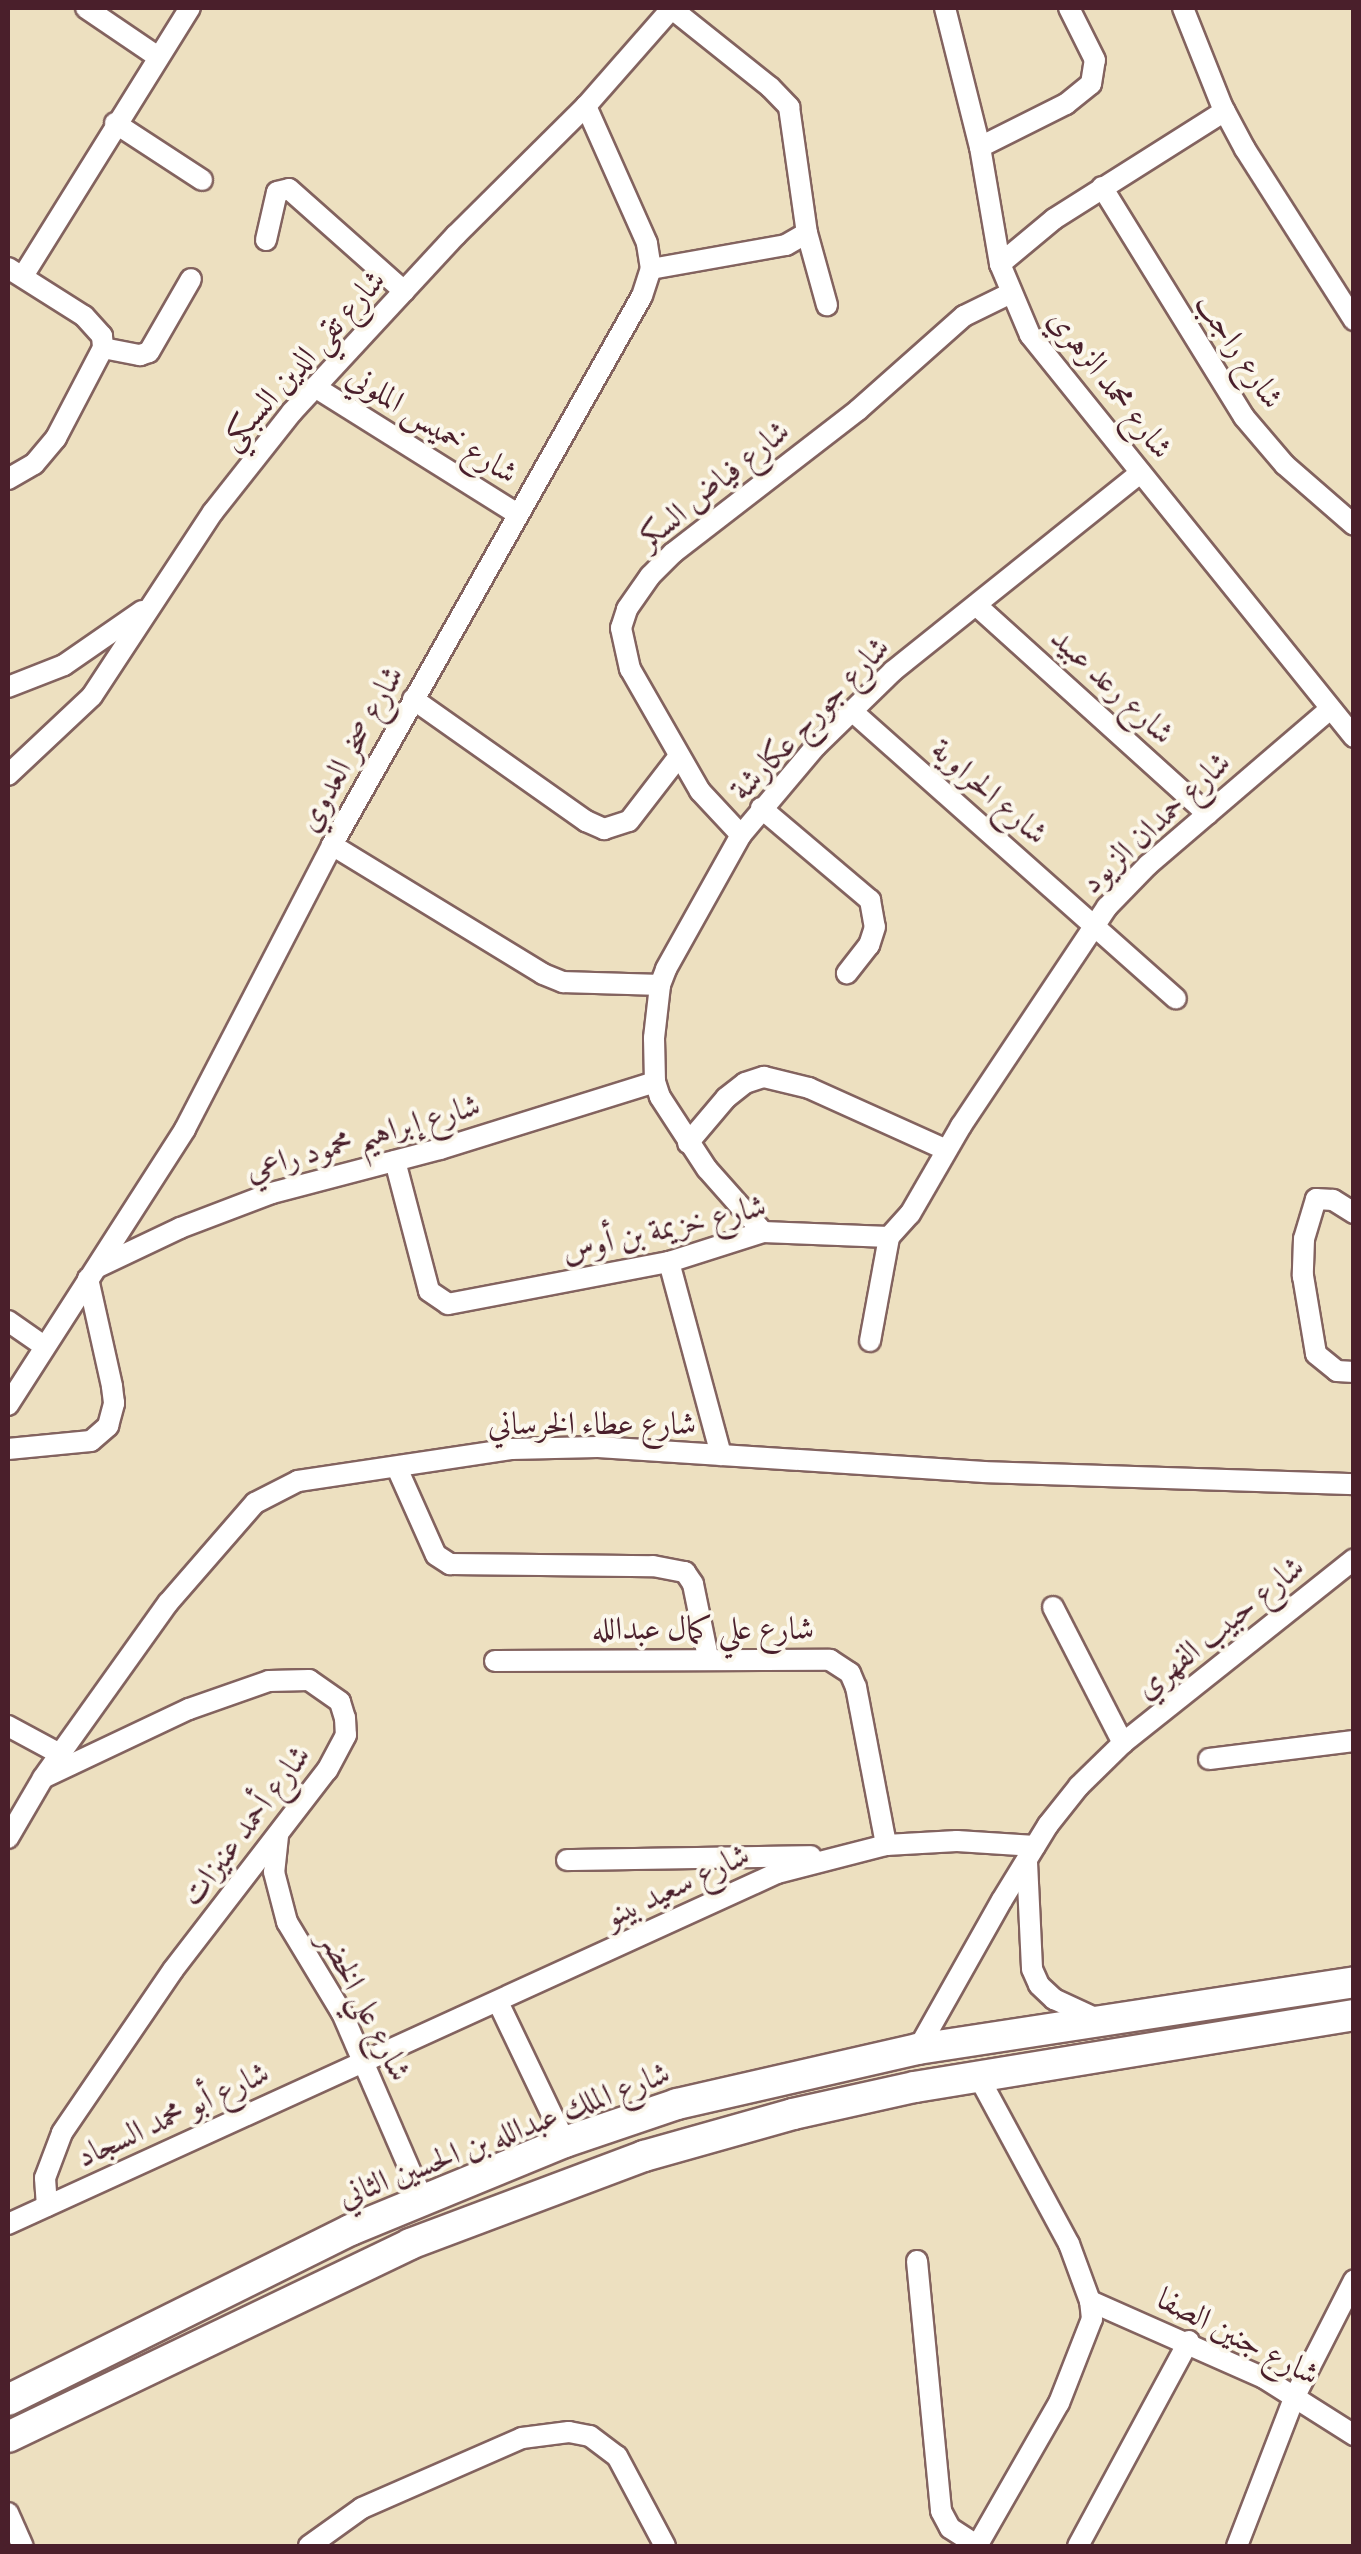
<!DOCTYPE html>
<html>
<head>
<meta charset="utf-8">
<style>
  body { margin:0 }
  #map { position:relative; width:1361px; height:2554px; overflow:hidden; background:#ede0c0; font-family:"Libre Bodoni",Amiri,serif }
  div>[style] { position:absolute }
  .roads { filter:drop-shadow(2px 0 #83635f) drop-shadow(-2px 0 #83635f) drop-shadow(0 2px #83635f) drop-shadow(0 -2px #83635f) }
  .minor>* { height:20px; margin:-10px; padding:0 10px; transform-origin:10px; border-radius:10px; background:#fff }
  .highway>* { height:30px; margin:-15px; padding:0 15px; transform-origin:15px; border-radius:15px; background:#fff }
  span { translate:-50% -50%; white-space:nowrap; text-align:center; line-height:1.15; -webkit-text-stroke:8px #fbf7ec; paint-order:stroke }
  .street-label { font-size:32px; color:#4a1f2b }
  .frame { position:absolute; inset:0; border:10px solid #4a1f2b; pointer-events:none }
</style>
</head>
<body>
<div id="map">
  <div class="roads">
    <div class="minor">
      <i style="left:86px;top:8px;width:87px;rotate:34.2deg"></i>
      <i style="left:671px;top:8px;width:127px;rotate:38.6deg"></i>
      <i style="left:770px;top:87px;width:28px;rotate:46deg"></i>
      <i style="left:789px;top:107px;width:127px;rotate:81.9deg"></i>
      <i style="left:807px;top:233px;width:75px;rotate:74.5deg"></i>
      <i style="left:945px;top:8px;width:143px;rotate:75.9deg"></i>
      <i style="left:980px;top:147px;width:119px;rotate:80.3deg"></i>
      <i style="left:1000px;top:264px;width:77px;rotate:67.1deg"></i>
      <i style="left:1030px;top:335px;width:516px;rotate:51.13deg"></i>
      <i style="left:1183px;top:8px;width:105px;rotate:68.3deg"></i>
      <i style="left:1222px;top:106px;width:49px;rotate:61.9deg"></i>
      <i style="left:1245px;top:149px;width:203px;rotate:57.5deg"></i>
      <i style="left:115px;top:123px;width:104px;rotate:33.2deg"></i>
      <i style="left:980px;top:147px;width:96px;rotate:-26.6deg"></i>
      <i style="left:1066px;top:104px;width:32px;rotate:-39deg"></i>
      <i style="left:1091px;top:84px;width:24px;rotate:-81deg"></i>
      <i style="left:1095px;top:60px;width:58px;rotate:-116.6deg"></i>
      <i style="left:1102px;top:187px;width:270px;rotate:58.3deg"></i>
      <i style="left:1244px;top:417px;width:63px;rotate:49.5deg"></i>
      <i style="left:1285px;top:465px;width:91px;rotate:41deg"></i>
      <i style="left:266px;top:240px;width:49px;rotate:-77.1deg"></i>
      <i style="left:277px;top:192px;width:12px;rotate:-14deg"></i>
      <i style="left:289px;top:189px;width:154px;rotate:41.6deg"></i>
      <i style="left:1000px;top:264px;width:70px;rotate:-39.8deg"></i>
      <i style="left:1054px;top:219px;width:202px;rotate:-32.3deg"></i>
      <i style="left:8px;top:268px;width:90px;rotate:32.3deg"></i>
      <i style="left:84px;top:316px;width:27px;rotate:48deg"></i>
      <i style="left:102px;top:336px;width:12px;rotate:85deg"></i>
      <i style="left:103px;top:348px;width:102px;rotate:117.6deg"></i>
      <i style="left:56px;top:438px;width:34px;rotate:130deg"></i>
      <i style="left:34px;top:464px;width:30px;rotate:150deg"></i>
      <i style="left:651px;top:269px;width:137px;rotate:-10.1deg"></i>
      <i style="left:786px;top:245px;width:24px;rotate:-30deg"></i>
      <i style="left:23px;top:276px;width:316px;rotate:-58.1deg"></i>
      <i style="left:103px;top:348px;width:38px;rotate:11deg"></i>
      <i style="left:140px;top:355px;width:9px;rotate:-18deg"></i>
      <i style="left:149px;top:352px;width:84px;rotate:-60.1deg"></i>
      <i style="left:315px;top:387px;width:237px;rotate:32.1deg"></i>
      <i style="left:976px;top:605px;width:312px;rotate:42.1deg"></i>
      <i style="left:8px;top:687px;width:60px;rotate:-21.4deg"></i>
      <i style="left:64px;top:665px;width:95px;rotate:-34.7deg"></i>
      <i style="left:413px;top:699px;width:212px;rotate:35.2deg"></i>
      <i style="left:586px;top:821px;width:20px;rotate:24deg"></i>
      <i style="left:604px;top:829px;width:26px;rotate:-18deg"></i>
      <i style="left:629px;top:821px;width:82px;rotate:-52.4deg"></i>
      <i style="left:852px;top:711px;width:433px;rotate:41.6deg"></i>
      <i style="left:8px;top:775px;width:115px;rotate:-43.2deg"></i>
      <i style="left:92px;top:696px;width:220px;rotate:-56.7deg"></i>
      <i style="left:213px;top:512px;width:127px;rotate:-51.7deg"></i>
      <i style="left:292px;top:412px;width:241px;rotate:-47.2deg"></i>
      <i style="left:456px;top:235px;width:183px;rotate:-44.8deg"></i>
      <i style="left:586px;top:106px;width:130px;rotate:-48.7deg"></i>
      <i style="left:761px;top:808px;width:143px;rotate:40.2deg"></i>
      <i style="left:870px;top:900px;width:27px;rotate:80deg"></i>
      <i style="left:875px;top:927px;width:19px;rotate:108deg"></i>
      <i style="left:869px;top:945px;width:36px;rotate:128deg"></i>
      <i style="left:741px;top:835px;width:60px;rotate:-133deg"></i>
      <i style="left:700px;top:791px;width:141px;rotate:-119.8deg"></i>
      <i style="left:630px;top:669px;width:42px;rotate:-102.4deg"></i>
      <i style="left:621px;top:628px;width:20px;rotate:-72deg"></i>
      <i style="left:627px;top:609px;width:40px;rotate:-55.1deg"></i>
      <i style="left:650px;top:576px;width:33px;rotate:-45deg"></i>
      <i style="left:673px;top:553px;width:234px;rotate:-37.7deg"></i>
      <i style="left:858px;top:410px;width:142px;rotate:-41.6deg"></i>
      <i style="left:964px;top:316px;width:50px;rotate:-26.1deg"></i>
      <i style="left:332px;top:845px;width:247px;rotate:31.4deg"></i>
      <i style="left:543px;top:974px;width:22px;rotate:22deg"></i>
      <i style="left:563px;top:982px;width:97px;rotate:1.8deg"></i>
      <i style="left:688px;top:1143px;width:59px;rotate:-49.8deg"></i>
      <i style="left:726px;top:1098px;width:24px;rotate:-38deg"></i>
      <i style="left:745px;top:1083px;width:20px;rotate:-18deg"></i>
      <i style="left:764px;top:1077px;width:46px;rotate:13.7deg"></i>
      <i style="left:809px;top:1088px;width:150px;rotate:24.3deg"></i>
      <i style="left:395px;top:1161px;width:134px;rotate:75.3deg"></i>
      <i style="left:429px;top:1291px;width:23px;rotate:34deg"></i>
      <i style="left:448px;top:1304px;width:225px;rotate:-10.8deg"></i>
      <i style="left:669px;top:1262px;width:99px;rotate:-17.7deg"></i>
      <i style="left:763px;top:1232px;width:126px;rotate:2.3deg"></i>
      <i style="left:889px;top:1237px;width:31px;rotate:-48deg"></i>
      <i style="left:910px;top:1214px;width:102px;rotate:-59.9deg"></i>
      <i style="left:961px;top:1126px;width:263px;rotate:-56.3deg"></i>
      <i style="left:1107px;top:907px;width:59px;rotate:-45.7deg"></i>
      <i style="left:1148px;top:865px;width:240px;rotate:-40.6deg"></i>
      <i style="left:1354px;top:1213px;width:25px;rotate:-148deg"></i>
      <i style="left:1333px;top:1200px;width:17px;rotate:-177deg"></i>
      <i style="left:1316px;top:1199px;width:42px;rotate:106.7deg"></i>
      <i style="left:1304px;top:1239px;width:37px;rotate:92deg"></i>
      <i style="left:1303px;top:1276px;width:79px;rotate:80.5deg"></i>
      <i style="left:1316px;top:1354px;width:27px;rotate:39deg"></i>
      <i style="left:1337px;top:1371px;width:17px;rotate:3deg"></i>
      <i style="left:763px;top:1232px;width:84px;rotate:-131.6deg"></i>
      <i style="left:707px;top:1169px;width:86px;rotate:-123.1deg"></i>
      <i style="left:660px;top:1097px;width:16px;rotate:-108deg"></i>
      <i style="left:655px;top:1082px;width:44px;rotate:-91.3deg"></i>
      <i style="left:654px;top:1038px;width:53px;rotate:-83.5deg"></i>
      <i style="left:660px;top:985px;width:17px;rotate:-69deg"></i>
      <i style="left:666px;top:969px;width:154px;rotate:-60.8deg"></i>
      <i style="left:741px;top:835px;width:116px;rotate:-49.9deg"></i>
      <i style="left:816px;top:746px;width:107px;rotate:-44.2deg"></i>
      <i style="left:893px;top:671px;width:317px;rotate:-38.7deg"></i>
      <i style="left:669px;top:1262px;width:200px;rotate:74.9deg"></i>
      <i style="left:98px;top:1267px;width:91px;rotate:-25.4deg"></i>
      <i style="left:180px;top:1228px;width:98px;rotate:-20.8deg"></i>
      <i style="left:272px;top:1193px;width:174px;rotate:-14.7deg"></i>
      <i style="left:440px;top:1149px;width:225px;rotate:-17.3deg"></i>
      <i style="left:8px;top:1321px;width:44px;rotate:34.8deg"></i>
      <i style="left:870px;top:1341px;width:106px;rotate:-79.6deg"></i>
      <i style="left:8px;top:1405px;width:328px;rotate:-57.3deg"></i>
      <i style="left:185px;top:1129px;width:320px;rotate:-62.6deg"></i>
      <i style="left:332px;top:845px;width:630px;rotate:-60.55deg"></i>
      <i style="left:642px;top:296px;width:28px;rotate:-72deg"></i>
      <i style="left:651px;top:269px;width:26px;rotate:-99deg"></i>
      <i style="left:647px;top:243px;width:150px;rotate:-114deg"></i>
      <i style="left:8px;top:1449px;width:83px;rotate:-5.5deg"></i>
      <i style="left:91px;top:1441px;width:23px;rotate:-41deg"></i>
      <i style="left:108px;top:1426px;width:24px;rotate:-75deg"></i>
      <i style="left:114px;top:1403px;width:17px;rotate:-97deg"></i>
      <i style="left:112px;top:1386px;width:110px;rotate:-102.6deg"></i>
      <i style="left:397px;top:1468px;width:95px;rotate:65.9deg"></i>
      <i style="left:436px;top:1555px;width:17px;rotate:33deg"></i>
      <i style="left:450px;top:1564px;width:203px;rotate:0.6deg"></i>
      <i style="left:653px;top:1566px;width:33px;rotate:11deg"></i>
      <i style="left:685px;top:1572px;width:14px;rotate:56deg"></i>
      <i style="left:693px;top:1584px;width:75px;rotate:78.4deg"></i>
      <i style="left:1053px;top:1607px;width:153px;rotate:62.8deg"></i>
      <i style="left:495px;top:1661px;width:335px;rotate:-0.2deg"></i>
      <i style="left:830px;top:1660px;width:24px;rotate:33deg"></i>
      <i style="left:850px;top:1673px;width:15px;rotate:67deg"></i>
      <i style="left:856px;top:1687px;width:161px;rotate:79.2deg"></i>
      <i style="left:8px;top:1726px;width:59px;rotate:28.3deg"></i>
      <i style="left:1209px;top:1759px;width:146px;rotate:-7.1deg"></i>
      <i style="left:45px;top:1777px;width:159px;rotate:-25.3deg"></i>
      <i style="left:189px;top:1709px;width:85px;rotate:-19.3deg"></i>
      <i style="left:269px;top:1681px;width:40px;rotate:-1.4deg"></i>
      <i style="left:309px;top:1680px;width:38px;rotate:35deg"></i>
      <i style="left:340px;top:1702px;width:17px;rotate:73deg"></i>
      <i style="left:345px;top:1718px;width:17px;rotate:87deg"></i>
      <i style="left:346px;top:1735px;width:40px;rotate:118deg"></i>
      <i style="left:327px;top:1770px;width:252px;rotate:127.6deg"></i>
      <i style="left:173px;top:1970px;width:197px;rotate:124.3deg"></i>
      <i style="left:62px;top:2133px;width:48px;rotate:110.7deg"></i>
      <i style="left:45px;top:2178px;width:28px;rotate:86deg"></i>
      <i style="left:278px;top:1836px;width:36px;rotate:96deg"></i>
      <i style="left:274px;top:1872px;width:52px;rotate:75.4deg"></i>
      <i style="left:287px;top:1922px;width:106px;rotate:58.9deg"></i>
      <i style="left:342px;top:2013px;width:204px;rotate:66.6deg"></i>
      <i style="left:8px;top:1838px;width:69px;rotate:-59.7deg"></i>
      <i style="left:43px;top:1778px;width:215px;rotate:-54.5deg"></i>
      <i style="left:168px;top:1603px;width:133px;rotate:-49deg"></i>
      <i style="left:255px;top:1503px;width:48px;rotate:-27.1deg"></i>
      <i style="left:298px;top:1481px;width:215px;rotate:-8.5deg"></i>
      <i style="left:511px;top:1449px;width:87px;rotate:-1.3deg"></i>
      <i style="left:598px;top:1447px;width:387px;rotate:3.7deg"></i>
      <i style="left:984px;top:1472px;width:370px;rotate:1.9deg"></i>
      <i style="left:567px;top:1860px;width:244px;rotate:-0.9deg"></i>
      <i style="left:1027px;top:1862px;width:107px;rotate:87.3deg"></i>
      <i style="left:1032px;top:1969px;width:17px;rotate:66deg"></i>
      <i style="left:1039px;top:1985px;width:21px;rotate:43deg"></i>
      <i style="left:1054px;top:1999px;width:47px;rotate:24.9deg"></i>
      <i style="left:498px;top:2002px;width:155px;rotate:64.4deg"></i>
      <i style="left:918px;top:2049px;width:171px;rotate:-60.6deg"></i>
      <i style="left:1002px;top:1900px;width:88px;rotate:-58.5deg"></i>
      <i style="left:1048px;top:1825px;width:50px;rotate:-51.5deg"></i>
      <i style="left:1079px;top:1786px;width:62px;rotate:-44.3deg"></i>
      <i style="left:1123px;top:1743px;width:295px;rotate:-38.5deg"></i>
      <i style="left:8px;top:2224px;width:845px;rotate:-24.53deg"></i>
      <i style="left:777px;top:1873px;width:113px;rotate:-14.4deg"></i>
      <i style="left:886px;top:1845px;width:71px;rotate:-3.2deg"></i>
      <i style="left:957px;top:1841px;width:78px;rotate:3.7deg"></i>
      <i style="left:917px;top:2261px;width:251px;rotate:84.5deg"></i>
      <i style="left:941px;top:2511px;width:19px;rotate:62deg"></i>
      <i style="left:950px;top:2528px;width:33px;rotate:33deg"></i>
      <i style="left:1090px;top:2301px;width:190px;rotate:23.9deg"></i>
      <i style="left:1264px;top:2378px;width:107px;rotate:32.3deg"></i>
      <i style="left:8px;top:2513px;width:36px;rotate:66deg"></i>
      <i style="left:309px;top:2546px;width:65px;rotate:-35.6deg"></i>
      <i style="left:362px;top:2508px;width:175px;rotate:-23.6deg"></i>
      <i style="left:522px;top:2438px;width:47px;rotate:-7.3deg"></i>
      <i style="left:569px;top:2432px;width:21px;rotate:11deg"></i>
      <i style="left:590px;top:2436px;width:34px;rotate:37deg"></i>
      <i style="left:617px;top:2456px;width:102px;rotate:61.9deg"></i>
      <i style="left:977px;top:2546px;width:165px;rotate:-60.2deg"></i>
      <i style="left:1059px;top:2403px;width:90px;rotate:-68.6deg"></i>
      <i style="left:1092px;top:2319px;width:18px;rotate:-96deg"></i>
      <i style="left:1090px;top:2301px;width:61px;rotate:-110.2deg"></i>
      <i style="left:1069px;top:2244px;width:191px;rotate:-118.4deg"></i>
      <i style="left:1078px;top:2546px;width:233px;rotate:-61.6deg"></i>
      <i style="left:1237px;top:2546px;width:161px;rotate:-68.9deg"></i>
      <i style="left:1295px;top:2396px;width:130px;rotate:-63deg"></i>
    </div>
    <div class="highway">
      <i style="left:8px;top:2400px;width:383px;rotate:-26.4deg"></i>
      <i style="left:351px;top:2230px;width:231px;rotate:-22.4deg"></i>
      <i style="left:565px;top:2142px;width:118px;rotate:-18.7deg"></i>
      <i style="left:677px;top:2104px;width:247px;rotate:-12.9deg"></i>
      <i style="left:918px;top:2049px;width:441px;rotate:-8.7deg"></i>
      <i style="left:8px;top:2437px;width:446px;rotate:-25.6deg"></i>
      <i style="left:410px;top:2244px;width:250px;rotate:-20.6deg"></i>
      <i style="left:644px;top:2156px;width:155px;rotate:-15.7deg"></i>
      <i style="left:793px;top:2114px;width:125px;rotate:-12.5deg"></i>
      <i style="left:915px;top:2087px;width:445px;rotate:-9.3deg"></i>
    </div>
  </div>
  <div class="street-label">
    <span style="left:1239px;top:351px;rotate:56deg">شارع راجب</span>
    <span style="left:303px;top:360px;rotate:-48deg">شارع تقي الدين السبكي</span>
    <span style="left:1110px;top:384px;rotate:52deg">شارع محمد الزهري</span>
    <span style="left:432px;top:425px;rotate:32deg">شارع خميس الملوني</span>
    <span style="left:714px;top:485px;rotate:-39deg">شارع فياض السكر</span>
    <span style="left:1112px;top:686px;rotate:43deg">شارع رعد عبيد</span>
    <span style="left:810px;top:719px;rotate:-46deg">شارع جورج عكارشة</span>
    <span style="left:351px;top:749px;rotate:-61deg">شارع صخر العدوي</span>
    <span style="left:989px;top:792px;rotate:41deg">شارع الحراوية</span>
    <span style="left:1156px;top:823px;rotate:-43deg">شارع حمدان الزيود</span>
    <span style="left:363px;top:1138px;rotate:-16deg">شارع إبراهيم محمود راعي</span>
    <span style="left:664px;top:1229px;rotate:-13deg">شارع خزيمة بن أوس</span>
    <span style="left:592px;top:1424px">شارع عطاء الخرساني</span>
    <span style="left:1220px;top:1628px;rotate:-39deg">شارع حبيب الفهري</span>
    <span style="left:703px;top:1629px">شارع علي كمال عبدالله</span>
    <span style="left:246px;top:1826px;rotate:-53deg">شارع أحمد عنيزات</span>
    <span style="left:677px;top:1886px;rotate:-25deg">شارع سعيد بينو</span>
    <span style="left:365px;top:2006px;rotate:63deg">شارع علي الخضر</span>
    <span style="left:173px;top:2115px;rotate:-25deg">شارع أبو محمد السجاد</span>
    <span style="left:504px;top:2135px;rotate:-21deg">شارع الملك عبدالله بن الحسين الثاني</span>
    <span style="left:1238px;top:2337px;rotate:27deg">شارع جنين الصفا</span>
  </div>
  <div class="frame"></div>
</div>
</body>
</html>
